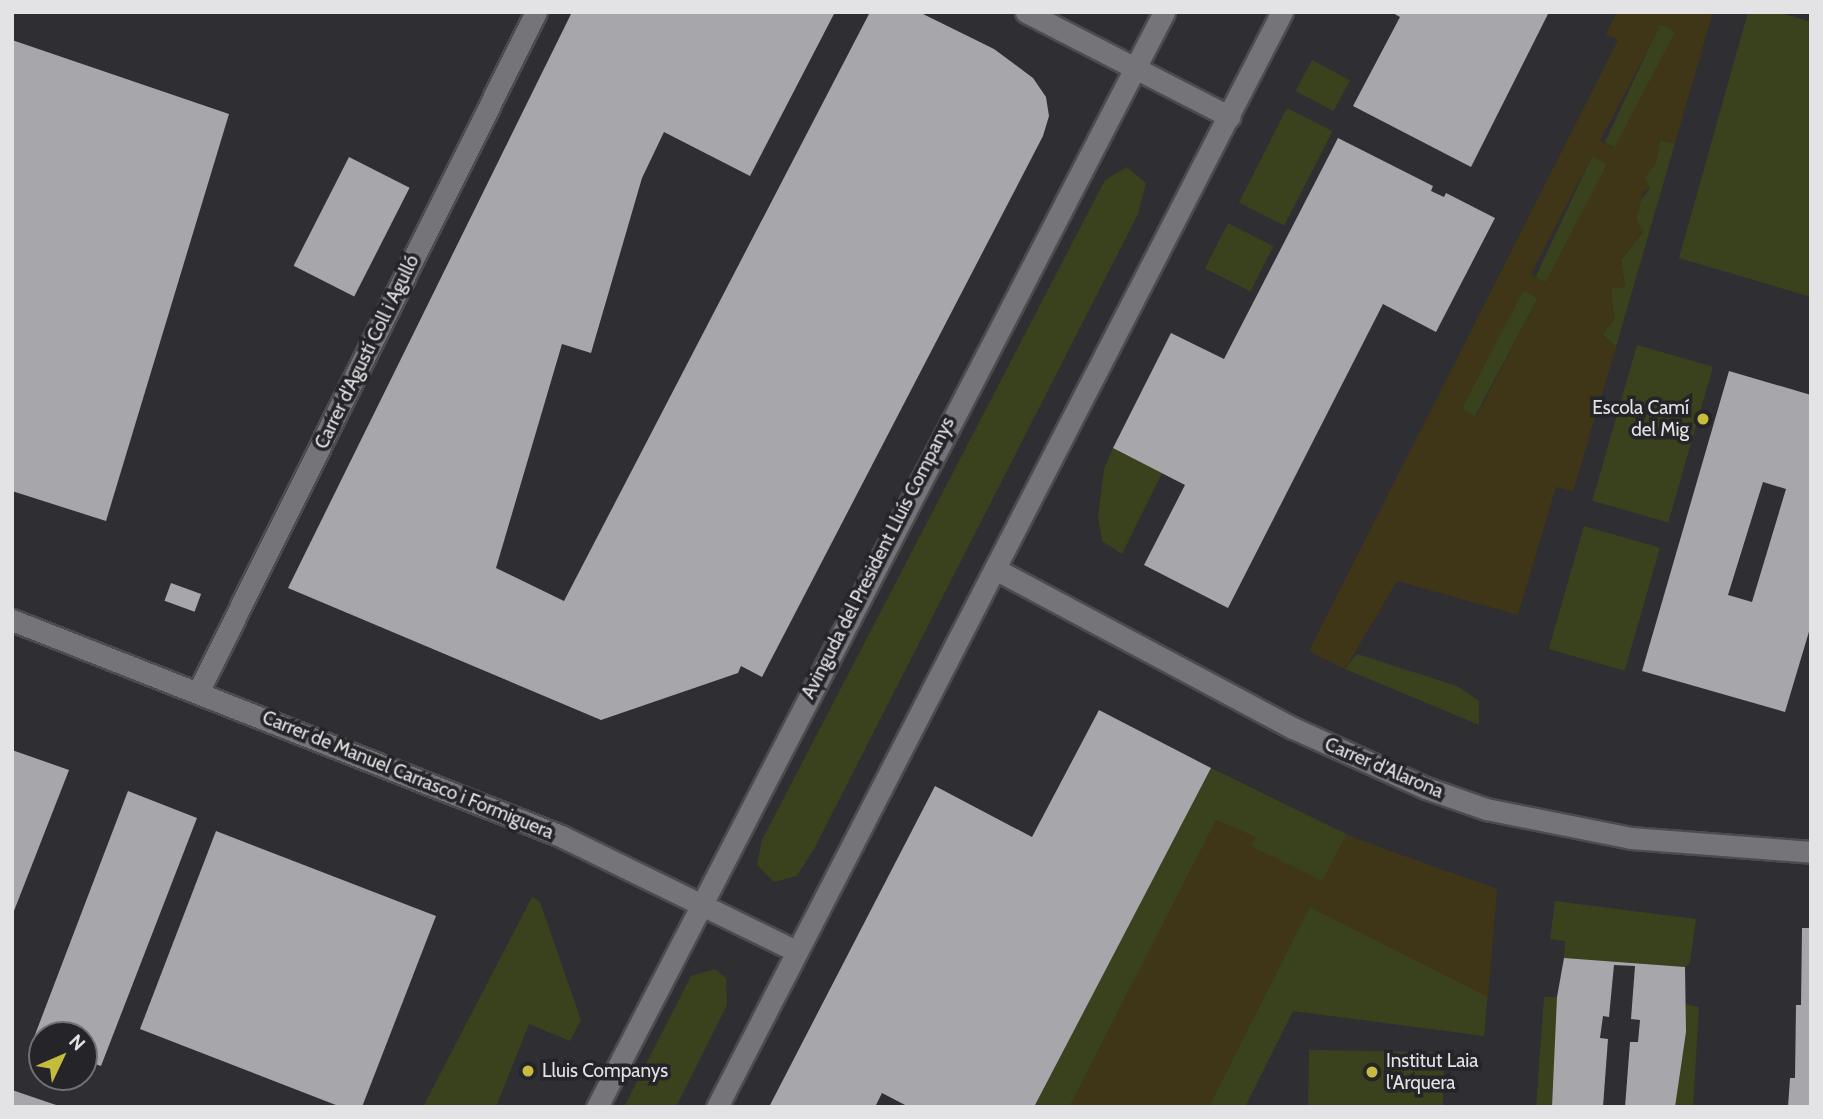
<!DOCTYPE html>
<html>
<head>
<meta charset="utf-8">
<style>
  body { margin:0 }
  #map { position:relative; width:1823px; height:1119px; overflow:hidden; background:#2f2e32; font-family:Cabin,sans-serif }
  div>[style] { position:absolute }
  .green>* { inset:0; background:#39421d; transform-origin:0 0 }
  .sand>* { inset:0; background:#3e3616 }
  .building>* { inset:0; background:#a7a7ab; transform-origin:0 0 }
  .roads { filter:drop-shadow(2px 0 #4c4b4f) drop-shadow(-2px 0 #4c4b4f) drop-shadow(0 2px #4c4b4f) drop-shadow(0 -2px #4c4b4f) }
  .minor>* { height:21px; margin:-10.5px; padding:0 10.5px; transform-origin:10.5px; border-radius:10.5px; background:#757579 }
  .tertiary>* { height:21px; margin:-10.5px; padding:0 10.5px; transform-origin:10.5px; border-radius:10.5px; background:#757579 }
  .dots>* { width:19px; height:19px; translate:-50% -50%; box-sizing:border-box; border:4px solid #252428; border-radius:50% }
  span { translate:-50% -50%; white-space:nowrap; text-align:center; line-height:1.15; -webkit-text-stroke:7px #252428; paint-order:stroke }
  .street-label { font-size:19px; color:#e3e3e6 }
  .poi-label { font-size:19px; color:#e3e3e6 }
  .right { translate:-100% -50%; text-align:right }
  .left { translate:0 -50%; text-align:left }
  .frame { position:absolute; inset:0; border:14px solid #e3e3e6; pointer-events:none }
  .north { position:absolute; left:28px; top:1021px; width:70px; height:70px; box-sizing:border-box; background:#252428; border:2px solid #717074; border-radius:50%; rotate:46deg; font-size:19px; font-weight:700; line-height:28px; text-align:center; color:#e3e3e6 }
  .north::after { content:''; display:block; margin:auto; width:24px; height:32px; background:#c5bc3d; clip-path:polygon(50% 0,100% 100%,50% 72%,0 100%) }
</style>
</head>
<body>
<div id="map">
  <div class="green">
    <i style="clip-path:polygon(1748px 12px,1778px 12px,1811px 22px,1811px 297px,1679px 258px)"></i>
    <i style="left:1660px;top:24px;width:17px;height:131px;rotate:25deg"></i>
    <i style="left:1312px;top:60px;width:43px;height:35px;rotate:28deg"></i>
    <i style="left:1287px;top:108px;width:51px;height:106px;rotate:27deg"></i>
    <i style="clip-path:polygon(1660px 140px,1675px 143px,1616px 347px,1602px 334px,1614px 320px,1611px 288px,1625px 287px,1621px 260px,1643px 232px,1636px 219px,1637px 206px,1650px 188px,1644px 178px,1656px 162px)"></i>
    <i style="left:1592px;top:156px;width:17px;height:134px;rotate:25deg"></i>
    <i style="clip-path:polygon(1127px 167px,1146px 183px,1138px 214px,814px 849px,797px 876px,774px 882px,757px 865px,762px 840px,1105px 180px)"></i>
    <i style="left:1228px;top:223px;width:51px;height:51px;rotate:27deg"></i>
    <i style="left:1523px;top:290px;width:17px;height:134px;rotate:28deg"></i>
    <i style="left:1637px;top:345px;width:79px;height:162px;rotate:16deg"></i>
    <i style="clip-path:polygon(1113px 448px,1162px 473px,1122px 554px,1102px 541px,1098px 517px,1104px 469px)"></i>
    <i style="left:1584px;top:526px;width:79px;height:128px;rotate:16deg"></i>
    <i style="clip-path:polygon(1357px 654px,1457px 686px,1479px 701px,1479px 725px,1345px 669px)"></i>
    <i style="clip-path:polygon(1211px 768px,1377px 849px,1497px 889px,1484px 1036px,1293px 1011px,1245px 1107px,1034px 1107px)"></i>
    <i style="clip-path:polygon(532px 897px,540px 902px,581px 1020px,570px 1041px,529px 1024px,496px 1107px,423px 1107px)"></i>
    <i style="clip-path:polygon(1555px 901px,1696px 919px,1690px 963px,1685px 967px,1564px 958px,1565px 941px,1550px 939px)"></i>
    <i style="clip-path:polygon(715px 969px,726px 978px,727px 1005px,676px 1107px,624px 1107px,691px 976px)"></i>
    <i style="clip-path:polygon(1544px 997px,1557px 997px,1556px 1053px,1552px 1107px,1536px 1107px)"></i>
    <i style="clip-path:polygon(1685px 1004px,1699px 1007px,1693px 1107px,1675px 1107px)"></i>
    <i style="left:1309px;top:1050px;width:135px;height:57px;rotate:1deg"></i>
  </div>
  <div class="sand">
    <i style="clip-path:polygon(evenodd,1617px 12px,1713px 12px,1675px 143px,1660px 140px,1656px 162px,1644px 177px,1650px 188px,1643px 192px,1636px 219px,1643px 231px,1621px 260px,1625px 287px,1611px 288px,1614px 320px,1602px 334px,1616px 347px,1573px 491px,1556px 487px,1518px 615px,1397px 581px,1345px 669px,1309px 651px,1618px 40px,1606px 34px,1617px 12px,1661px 24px,1675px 32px,1614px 148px,1600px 141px,1661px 24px,1617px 12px,1592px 156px,1607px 164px,1545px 283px,1531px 274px,1592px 156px,1617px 12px,1523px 291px,1538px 298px,1476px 417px,1462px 409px,1523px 291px)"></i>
    <i style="clip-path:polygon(1216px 820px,1256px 837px,1251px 846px,1322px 881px,1346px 835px,1497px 889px,1488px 997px,1310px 907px,1209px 1107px,1069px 1107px)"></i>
  </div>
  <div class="building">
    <i style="clip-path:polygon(572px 12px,835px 12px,750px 176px,664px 132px,642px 178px,591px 353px,562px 344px,496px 568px,564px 601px,870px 12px,919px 12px,994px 49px,1033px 78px,1046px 97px,1049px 116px,1043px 136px,762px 677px,741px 666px,738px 673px,601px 720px,288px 588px)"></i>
    <i style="clip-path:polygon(1391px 12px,1549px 12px,1471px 167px,1353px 106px,1400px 17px)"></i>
    <i style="clip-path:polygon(12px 40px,229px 114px,106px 521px,12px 491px)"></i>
    <i style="clip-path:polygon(1338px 138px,1433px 186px,1431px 191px,1444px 197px,1446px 193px,1495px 218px,1436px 332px,1383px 304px,1228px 608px,1144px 565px,1185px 485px,1113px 448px,1171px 333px,1224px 359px)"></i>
    <i style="left:349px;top:157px;width:68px;height:122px;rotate:27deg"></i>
    <i style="clip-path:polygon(evenodd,1729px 371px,1811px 395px,1811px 625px,1785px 712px,1642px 671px,1729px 371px,1763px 482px,1786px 489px,1752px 602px,1728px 595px,1763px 482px)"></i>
    <i style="left:171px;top:583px;width:32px;height:19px;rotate:20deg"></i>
    <i style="clip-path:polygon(1099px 710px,1211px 768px,1034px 1107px,909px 1107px,882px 1093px,875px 1107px,769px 1107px,935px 786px,1032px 837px)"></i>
    <i style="clip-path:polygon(12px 750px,69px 770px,12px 916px)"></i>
    <i style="clip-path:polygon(128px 791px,197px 818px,101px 1066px,84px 1060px,84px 1035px,42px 1035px,42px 1044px,33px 1040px)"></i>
    <i style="clip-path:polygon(216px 831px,436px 916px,362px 1107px,341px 1107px,140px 1029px)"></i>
    <i style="clip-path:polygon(1802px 928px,1811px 928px,1811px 1107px,1788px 1107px,1790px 1078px,1795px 1078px,1796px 1005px,1801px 1005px)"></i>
    <i style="clip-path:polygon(1564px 958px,1685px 967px,1686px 1032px,1675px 1107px,1625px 1107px,1630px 1042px,1638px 1042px,1640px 1020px,1631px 1019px,1635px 966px,1614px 965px,1609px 1017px,1603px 1016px,1600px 1038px,1608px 1039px,1603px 1107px,1552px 1107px,1557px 997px)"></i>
    <i style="clip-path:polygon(12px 1090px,59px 1106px,59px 1107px,12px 1107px)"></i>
  </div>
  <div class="roads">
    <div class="minor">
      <i style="left:1026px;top:12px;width:229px;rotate:27.2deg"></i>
      <i style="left:995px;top:569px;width:338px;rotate:28.1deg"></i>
      <i style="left:1293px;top:728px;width:146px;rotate:24.3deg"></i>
      <i style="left:1426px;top:788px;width:64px;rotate:19.3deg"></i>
      <i style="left:1486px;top:809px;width:148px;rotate:11.3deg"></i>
      <i style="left:1631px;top:838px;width:181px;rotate:4.4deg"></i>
      <i style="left:12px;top:620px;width:590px;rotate:21.48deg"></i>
      <i style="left:561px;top:836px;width:259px;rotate:26.1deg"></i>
      <i style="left:198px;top:692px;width:759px;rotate:-63.57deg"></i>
    </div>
    <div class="tertiary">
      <i style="left:597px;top:1107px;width:1233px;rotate:-62.62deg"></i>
      <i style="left:717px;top:1107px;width:1232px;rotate:-62.71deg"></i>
    </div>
  </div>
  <div class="dots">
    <i style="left:1703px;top:419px;background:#c5bc3d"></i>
    <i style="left:528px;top:1071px;background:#c5bc3d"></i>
    <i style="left:1372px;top:1072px;background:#c5bc3d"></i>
  </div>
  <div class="street-label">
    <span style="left:367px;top:352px;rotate:-64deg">Carrer d'Agustí Coll i Agulló</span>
    <span style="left:878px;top:558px;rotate:-63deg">Avinguda del President Lluís Companys</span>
    <span style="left:1384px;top:768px;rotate:23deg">Carrer d'Alarona</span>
    <span style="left:408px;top:775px;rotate:22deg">Carrer de Manuel Carrasco i Formiguera</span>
  </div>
  <div class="poi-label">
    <span class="right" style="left:1689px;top:419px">Escola Camí<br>del Mig</span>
    <span class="left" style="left:1386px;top:1072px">Institut Laia<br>l'Arquera</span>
    <span class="left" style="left:542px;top:1071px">Lluis Companys</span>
  </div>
  <div class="frame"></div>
  <div class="north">N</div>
</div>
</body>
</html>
